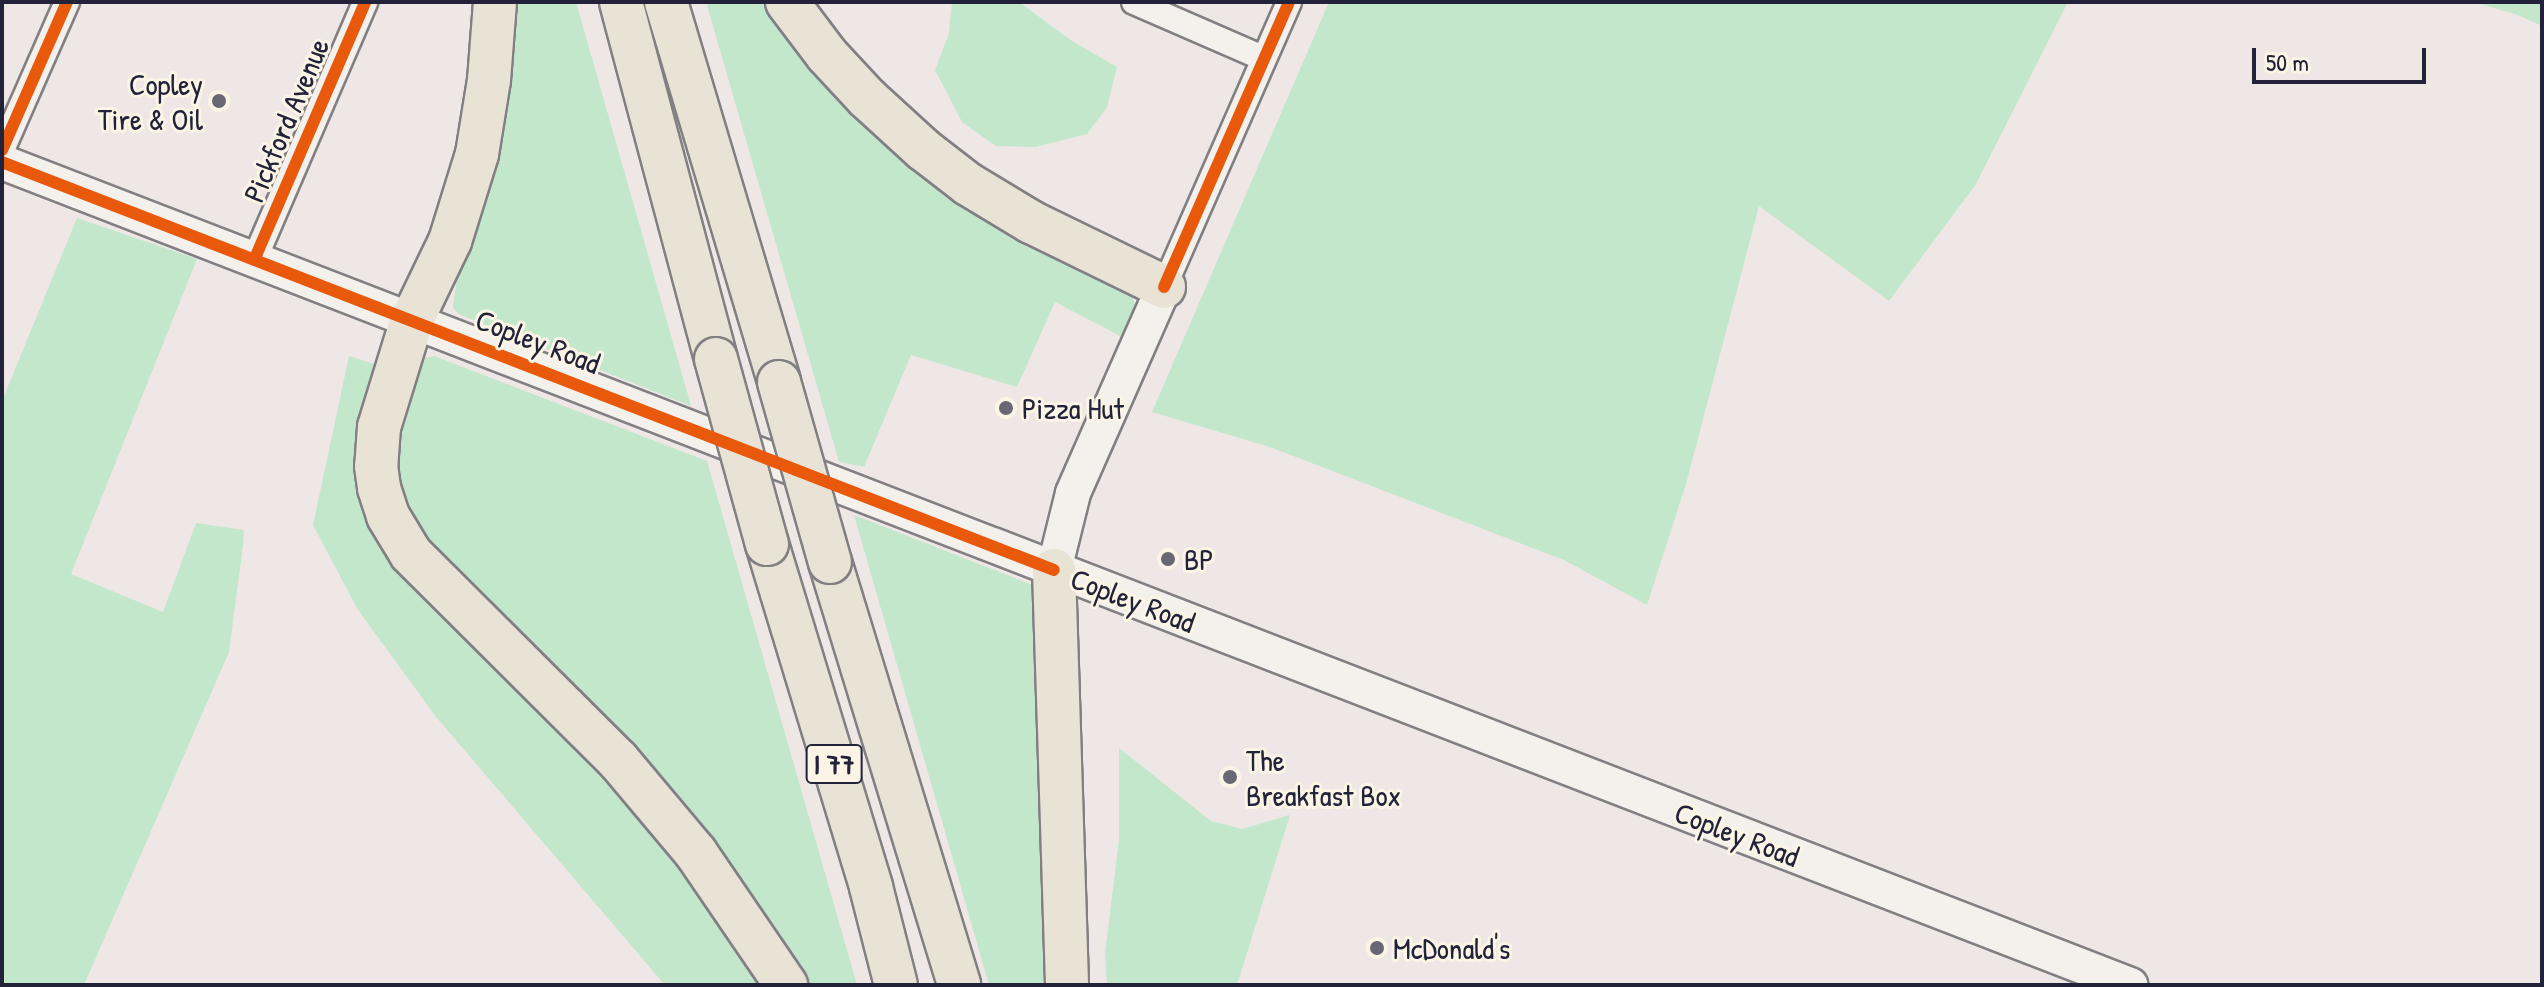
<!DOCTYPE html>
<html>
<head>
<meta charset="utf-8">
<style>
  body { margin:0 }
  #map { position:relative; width:2544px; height:987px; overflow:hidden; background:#eee7e5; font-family:"Patrick Hand",sans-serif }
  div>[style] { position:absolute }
  .green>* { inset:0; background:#c3e7ca }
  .roads { filter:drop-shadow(2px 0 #827f83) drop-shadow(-2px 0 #827f83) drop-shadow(0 2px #827f83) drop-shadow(0 -2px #827f83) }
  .minor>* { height:24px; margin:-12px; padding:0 12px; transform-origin:12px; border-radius:12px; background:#f4f0eb }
  .secondary>* { height:34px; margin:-17px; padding:0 17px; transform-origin:17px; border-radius:17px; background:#f4f0eb }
  .motorway>* { height:42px; margin:-21px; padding:0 21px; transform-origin:21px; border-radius:21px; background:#e9e3d5 }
  .bridges { filter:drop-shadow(2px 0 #827f83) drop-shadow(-2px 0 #827f83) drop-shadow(0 2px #827f83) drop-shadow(0 -2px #827f83) }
  .motorway-bridge>* { height:42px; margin:-21px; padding:0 21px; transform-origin:21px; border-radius:21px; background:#e9e3d5 }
  .cycleway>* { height:12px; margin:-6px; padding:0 6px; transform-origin:6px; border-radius:6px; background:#e8590c }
  .dots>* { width:22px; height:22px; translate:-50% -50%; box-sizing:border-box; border:4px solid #fcf5e5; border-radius:50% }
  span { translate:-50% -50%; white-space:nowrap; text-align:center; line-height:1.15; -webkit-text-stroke:6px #fcf5e5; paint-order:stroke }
  .shield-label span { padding:2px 6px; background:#fcf5e5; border:2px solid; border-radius:6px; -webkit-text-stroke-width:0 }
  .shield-label { font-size:28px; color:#22223b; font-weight:700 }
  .poi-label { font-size:30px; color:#22223b }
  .right { translate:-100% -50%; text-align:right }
  .left { translate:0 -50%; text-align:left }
  .street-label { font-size:30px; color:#22223b }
  .frame { position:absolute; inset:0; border:4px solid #22223b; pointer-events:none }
  .scale { position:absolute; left:2252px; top:48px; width:174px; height:36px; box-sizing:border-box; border:4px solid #22223b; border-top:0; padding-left:10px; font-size:24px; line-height:28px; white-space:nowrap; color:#22223b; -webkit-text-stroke:6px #fcf5e5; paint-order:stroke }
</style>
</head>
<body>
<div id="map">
  <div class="green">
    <i style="clip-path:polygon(518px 2px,576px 2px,691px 406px,458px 314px,453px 307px,457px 278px,497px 146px)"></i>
    <i style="clip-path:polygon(706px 2px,768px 2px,1128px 284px,1138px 314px,1126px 339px,1055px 302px,1017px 387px,911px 355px,864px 467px,839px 462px)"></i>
    <i style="clip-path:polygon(952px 2px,1019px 2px,1072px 41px,1117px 67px,1107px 107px,1087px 134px,1036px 147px,996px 146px,962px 122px,935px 70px,949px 33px)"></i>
    <i style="clip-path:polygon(1329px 2px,2068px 2px,1976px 184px,1889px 301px,1759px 206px,1686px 484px,1647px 605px,1564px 560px,1270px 447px,1152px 412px)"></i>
    <i style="clip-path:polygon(2474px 2px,2542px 2px,2542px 26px,2518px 15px)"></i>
    <i style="clip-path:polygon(77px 218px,197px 259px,71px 574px,163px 612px,196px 523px,244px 530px,243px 545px,229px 652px,84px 985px,2px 985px,2px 401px)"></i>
    <i style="clip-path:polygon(349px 356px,383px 367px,366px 505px,651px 822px,766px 985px,665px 985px,437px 718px,358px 610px,313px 525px)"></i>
    <i style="clip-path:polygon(434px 356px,707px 461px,857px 985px,809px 985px,792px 960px,464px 592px,401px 514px,394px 430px,412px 373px,424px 358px)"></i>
    <i style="clip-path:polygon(854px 515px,1040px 588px,1035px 637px,1047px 985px,989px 985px)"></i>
    <i style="clip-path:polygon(1119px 748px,1211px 821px,1242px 829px,1290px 815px,1237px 985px,1107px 985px,1105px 954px,1119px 840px)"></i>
  </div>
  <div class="roads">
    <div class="minor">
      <i style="left:1134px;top:2px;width:141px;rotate:23.5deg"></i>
      <i style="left:2px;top:150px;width:162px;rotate:-66.3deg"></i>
      <i style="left:255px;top:258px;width:279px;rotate:-66.7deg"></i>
      <i style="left:1164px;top:287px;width:311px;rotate:-66.3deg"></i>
    </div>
    <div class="secondary">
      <i style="left:2px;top:162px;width:2282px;rotate:21.14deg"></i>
      <i style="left:1054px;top:570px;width:79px;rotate:-76.1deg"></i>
      <i style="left:1073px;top:493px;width:225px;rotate:-66.2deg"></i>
    </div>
    <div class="motorway">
      <i style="left:495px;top:2px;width:78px;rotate:94.4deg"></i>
      <i style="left:489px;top:80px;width:75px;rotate:99.2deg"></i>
      <i style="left:477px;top:154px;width:91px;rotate:107.2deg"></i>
      <i style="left:450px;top:241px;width:88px;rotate:115.7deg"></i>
      <i style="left:412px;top:320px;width:112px;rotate:107.1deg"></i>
      <i style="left:379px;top:427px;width:39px;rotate:94deg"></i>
      <i style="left:376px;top:466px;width:22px;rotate:82deg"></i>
      <i style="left:379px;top:488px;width:29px;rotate:72deg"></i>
      <i style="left:388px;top:516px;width:44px;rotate:58.8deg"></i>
      <i style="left:411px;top:554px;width:292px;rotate:44.9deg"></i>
      <i style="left:618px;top:760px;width:121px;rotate:50deg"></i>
      <i style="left:696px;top:853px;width:160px;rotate:55.7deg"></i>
      <i style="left:621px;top:2px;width:369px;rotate:75.1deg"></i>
      <i style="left:666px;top:2px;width:396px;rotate:73.4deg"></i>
      <i style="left:787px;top:2px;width:66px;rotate:53deg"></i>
      <i style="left:827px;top:55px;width:59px;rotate:47.1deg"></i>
      <i style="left:867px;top:98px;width:77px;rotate:42.4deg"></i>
      <i style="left:924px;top:150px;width:56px;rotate:37.7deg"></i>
      <i style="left:968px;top:184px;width:74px;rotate:31.1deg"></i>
      <i style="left:1031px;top:222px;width:148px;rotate:26deg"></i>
      <i style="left:767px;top:544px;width:358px;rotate:73.1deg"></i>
      <i style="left:871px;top:887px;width:101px;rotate:75.7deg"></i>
      <i style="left:830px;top:562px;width:442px;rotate:73deg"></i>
      <i style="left:1054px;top:570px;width:415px;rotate:88.2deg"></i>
    </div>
  </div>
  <div class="bridges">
    <div class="motorway-bridge">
      <i style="left:716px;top:359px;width:192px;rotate:74.6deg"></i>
      <i style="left:779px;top:382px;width:187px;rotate:74.2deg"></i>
    </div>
  </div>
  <div class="cycleway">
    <i style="left:2px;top:150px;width:162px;rotate:-66.3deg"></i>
    <i style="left:2px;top:162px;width:1128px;rotate:21.2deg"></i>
    <i style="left:255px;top:258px;width:279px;rotate:-66.7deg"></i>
    <i style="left:1164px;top:287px;width:311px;rotate:-66.3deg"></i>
  </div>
  <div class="dots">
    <i style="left:219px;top:101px;background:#696776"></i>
    <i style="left:1006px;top:408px;background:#696776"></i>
    <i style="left:1168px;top:559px;background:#696776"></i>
    <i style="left:1230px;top:777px;background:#696776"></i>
    <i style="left:1377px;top:948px;background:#696776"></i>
  </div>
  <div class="shield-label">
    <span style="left:834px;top:764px">I 77</span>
  </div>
  <div class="poi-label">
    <span class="right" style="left:203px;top:101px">Copley<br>Tire &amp; Oil</span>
    <span class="left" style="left:1022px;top:408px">Pizza Hut</span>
    <span class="left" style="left:1184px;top:559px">BP</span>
    <span class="left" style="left:1246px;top:777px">The<br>Breakfast Box</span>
    <span class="left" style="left:1393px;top:948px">McDonald's</span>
  </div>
  <div class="street-label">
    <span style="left:286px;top:120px;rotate:-67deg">Pickford Avenue</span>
    <span style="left:538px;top:341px;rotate:21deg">Copley Road</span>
    <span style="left:1133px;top:600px;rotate:21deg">Copley Road</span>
    <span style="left:1737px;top:834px;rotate:21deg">Copley Road</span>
  </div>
  <div class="frame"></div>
  <div class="scale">50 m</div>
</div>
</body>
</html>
